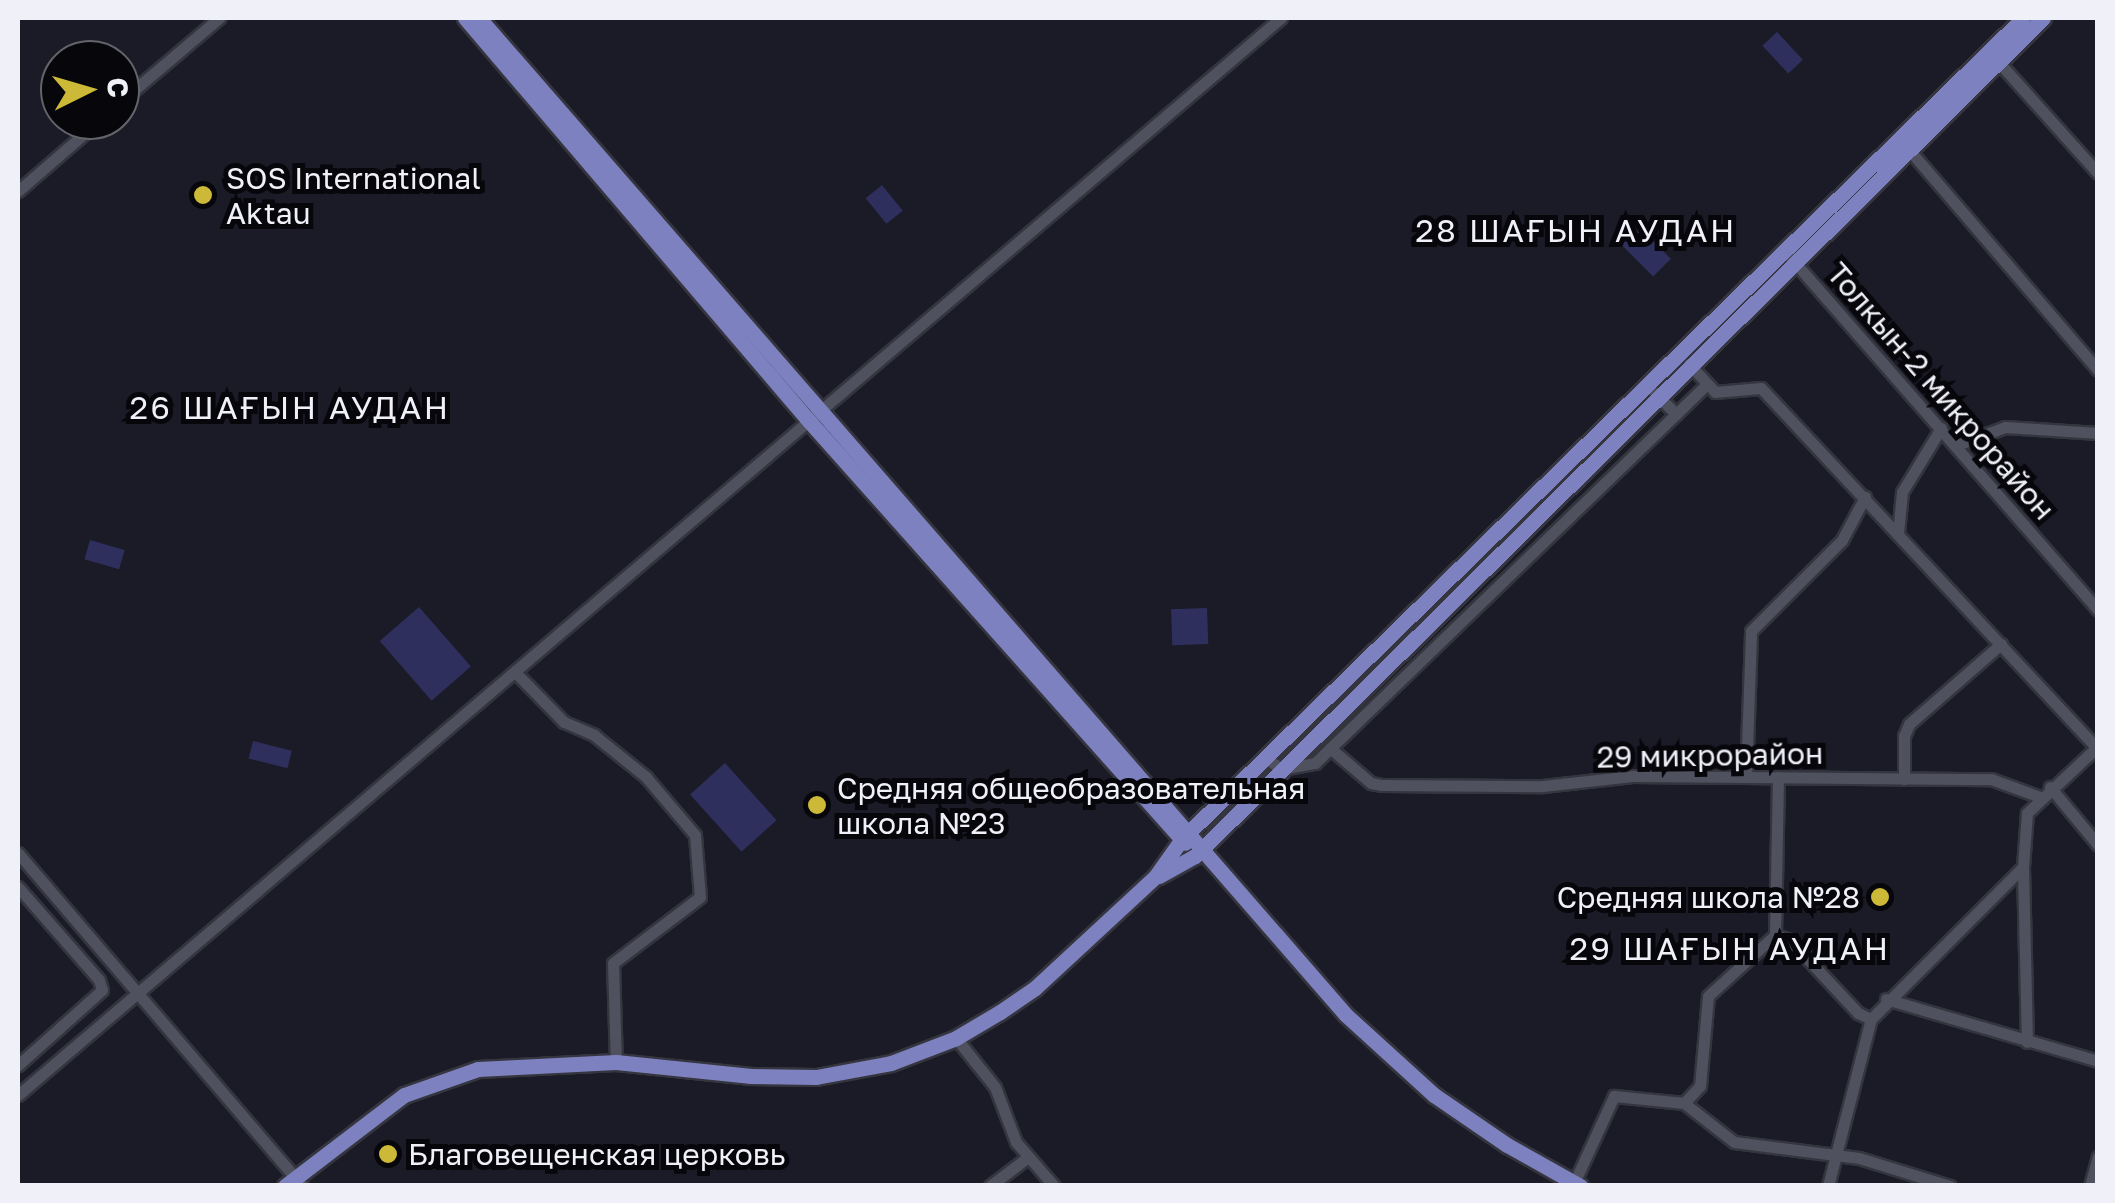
<!DOCTYPE html>
<html>
<head>
<meta charset="utf-8">
<style>
  body { margin:0 }
  #map { position:relative; width:2115px; height:1203px; overflow:hidden; background:#1a1b27; font-family:"Golos Text",sans-serif }
  div>[style] { position:absolute }
  .green>* { inset:0; background:#2f2f5d; transform-origin:0 0 }
  .roads { filter:drop-shadow(2px 0 #34353e) drop-shadow(-2px 0 #34353e) drop-shadow(0 2px #34353e) drop-shadow(0 -2px #34353e) }
  .minor>* { height:11px; margin:-5.5px; padding:0 5.5px; transform-origin:5.5px; border-radius:5.5px; background:#4f515f }
  .major>* { height:15px; margin:-7.5px; padding:0 7.5px; transform-origin:7.5px; border-radius:7.5px; background:#7e81bf }
  .dots>* { width:28px; height:28px; translate:-50% -50%; box-sizing:border-box; border:5px solid #06060b; border-radius:50% }
  span { translate:-50% -50%; white-space:nowrap; text-align:center; line-height:1.15; -webkit-text-stroke:10px #06060b; paint-order:stroke }
  .poi-label { font-size:30px; color:#eff0f8 }
  .left { translate:0 -50%; text-align:left }
  .right { translate:-100% -50%; text-align:right }
  .street-label { font-size:30px; color:#eff0f8 }
  .neighbourhood-label { font-size:32px; color:#eff0f8; letter-spacing:2.5px }
  .frame { position:absolute; inset:0; border:20px solid #eff0f8; pointer-events:none }
  .north { position:absolute; left:40px; top:40px; width:100px; height:100px; box-sizing:border-box; background:#06060b; border:2px solid #63646a; border-radius:50%; rotate:85deg; font-size:28px; font-weight:700; line-height:40px; text-align:center; color:#eff0f8 }
  .north::after { content:''; display:block; margin:auto; width:35px; height:45px; background:#ccb938; clip-path:polygon(50% 0,100% 100%,50% 72%,0 100%) }
</style>
</head>
<body>
<div id="map">
  <div class="green">
    <i style="left:1777px;top:32px;width:38px;height:20px;rotate:47deg"></i>
    <i style="left:882px;top:185px;width:33px;height:21px;rotate:51deg"></i>
    <i style="left:1639px;top:227px;width:45px;height:25px;rotate:45deg"></i>
    <i style="left:90px;top:540px;width:36px;height:20px;rotate:16deg"></i>
    <i style="left:419px;top:607px;width:79px;height:52px;rotate:49deg"></i>
    <i style="left:1207px;top:608px;width:36px;height:36px;rotate:88deg"></i>
    <i style="left:253px;top:741px;width:40px;height:18px;rotate:14deg"></i>
    <i style="left:725px;top:763px;width:77px;height:47px;rotate:48deg"></i>
  </div>
  <div class="roads">
    <div class="minor">
      <i style="left:1995px;top:58px;width:154px;rotate:48.2deg"></i>
      <i style="left:120px;top:102px;width:130px;rotate:-40.3deg"></i>
      <i style="left:1905px;top:145px;width:296px;rotate:49.4deg"></i>
      <i style="left:18px;top:191px;width:108px;rotate:-40.9deg"></i>
      <i style="left:1791px;top:258px;width:467px;rotate:48.9deg"></i>
      <i style="left:1689px;top:364px;width:38px;rotate:47deg"></i>
      <i style="left:1715px;top:392px;width:46px;rotate:-5deg"></i>
      <i style="left:1761px;top:388px;width:491px;rotate:47deg"></i>
      <i style="left:1676px;top:414px;width:43px;rotate:-44.1deg"></i>
      <i style="left:1957px;top:445px;width:51px;rotate:-20.6deg"></i>
      <i style="left:2005px;top:427px;width:93px;rotate:3.7deg"></i>
      <i style="left:1898px;top:533px;width:41px;rotate:-84.4deg"></i>
      <i style="left:1902px;top:492px;width:75px;rotate:-58.6deg"></i>
      <i style="left:516px;top:673px;width:69px;rotate:45.6deg"></i>
      <i style="left:564px;top:722px;width:33px;rotate:23deg"></i>
      <i style="left:594px;top:735px;width:67px;rotate:38.9deg"></i>
      <i style="left:646px;top:777px;width:76px;rotate:49.8deg"></i>
      <i style="left:695px;top:835px;width:62px;rotate:85.4deg"></i>
      <i style="left:700px;top:897px;width:109px;rotate:142.8deg"></i>
      <i style="left:613px;top:963px;width:99px;rotate:88.3deg"></i>
      <i style="left:1330px;top:748px;width:54px;rotate:40.5deg"></i>
      <i style="left:1371px;top:783px;width:10px;rotate:11deg"></i>
      <i style="left:1381px;top:785px;width:162px;rotate:0.4deg"></i>
      <i style="left:1543px;top:786px;width:90px;rotate:-6.4deg"></i>
      <i style="left:1632px;top:776px;width:359px;rotate:0.5deg"></i>
      <i style="left:1991px;top:779px;width:52px;rotate:20.2deg"></i>
      <i style="left:1265px;top:757px;width:20px;rotate:37deg"></i>
      <i style="left:1281px;top:769px;width:35px;rotate:-10deg"></i>
      <i style="left:1315px;top:763px;width:502px;rotate:-44.03deg"></i>
      <i style="left:1676px;top:414px;width:30px;rotate:-135deg"></i>
      <i style="left:1746px;top:777px;width:146px;rotate:-88deg"></i>
      <i style="left:1751px;top:631px;width:129px;rotate:-45deg"></i>
      <i style="left:1842px;top:540px;width:49px;rotate:-61.9deg"></i>
      <i style="left:1904px;top:779px;width:43px;rotate:-90deg"></i>
      <i style="left:1904px;top:736px;width:13px;rotate:-67deg"></i>
      <i style="left:1909px;top:724px;width:122px;rotate:-41deg"></i>
      <i style="left:2050px;top:787px;width:75px;rotate:50.4deg"></i>
      <i style="left:18px;top:853px;width:438px;rotate:49.5deg"></i>
      <i style="left:2023px;top:867px;width:175px;rotate:88.7deg"></i>
      <i style="left:18px;top:887px;width:123px;rotate:48.9deg"></i>
      <i style="left:99px;top:980px;width:10px;rotate:73deg"></i>
      <i style="left:102px;top:990px;width:113px;rotate:138.2deg"></i>
      <i style="left:1775px;top:935px;width:16px;rotate:18deg"></i>
      <i style="left:1790px;top:940px;width:100px;rotate:47deg"></i>
      <i style="left:1858px;top:1013px;width:14px;rotate:25deg"></i>
      <i style="left:1886px;top:999px;width:221px;rotate:16.3deg"></i>
      <i style="left:956px;top:1038px;width:63px;rotate:51.5deg"></i>
      <i style="left:995px;top:1087px;width:59px;rotate:69.1deg"></i>
      <i style="left:1016px;top:1142px;width:58px;rotate:49.2deg"></i>
      <i style="left:18px;top:1095px;width:1660px;rotate:-40.46deg"></i>
      <i style="left:1684px;top:1103px;width:63px;rotate:38deg"></i>
      <i style="left:1734px;top:1142px;width:126px;rotate:7.3deg"></i>
      <i style="left:1859px;top:1158px;width:95px;rotate:17.1deg"></i>
      <i style="left:1574px;top:1183px;width:96px;rotate:-65.3deg"></i>
      <i style="left:1614px;top:1096px;width:70px;rotate:5.7deg"></i>
      <i style="left:1684px;top:1103px;width:23px;rotate:-47deg"></i>
      <i style="left:1700px;top:1086px;width:90px;rotate:-84.9deg"></i>
      <i style="left:1708px;top:996px;width:91px;rotate:-42.3deg"></i>
      <i style="left:1775px;top:935px;width:158px;rotate:-88.9deg"></i>
      <i style="left:990px;top:1186px;width:48px;rotate:-37.3deg"></i>
      <i style="left:1828px;top:1186px;width:172px;rotate:-75.6deg"></i>
      <i style="left:1871px;top:1019px;width:215px;rotate:-45deg"></i>
      <i style="left:2023px;top:867px;width:54px;rotate:-85.8deg"></i>
      <i style="left:2027px;top:813px;width:98px;rotate:-43.3deg"></i>
      <i style="left:2090px;top:1186px;width:30px;rotate:-75deg"></i>
    </div>
    <div class="major">
      <i style="left:465px;top:18px;width:530px;rotate:49.52deg"></i>
      <i style="left:809px;top:421px;width:565px;rotate:48.3deg"></i>
      <i style="left:479px;top:18px;width:1321px;rotate:48.99deg"></i>
      <i style="left:1346px;top:1015px;width:119px;rotate:42.3deg"></i>
      <i style="left:1434px;top:1095px;width:88px;rotate:34.4deg"></i>
      <i style="left:1507px;top:1145px;width:84px;rotate:29.3deg"></i>
      <i style="left:1159px;top:876px;width:41px;rotate:-29.1deg"></i>
      <i style="left:1195px;top:856px;width:1192px;rotate:-44.66deg"></i>
      <i style="left:285px;top:1186px;width:150px;rotate:-37.4deg"></i>
      <i style="left:404px;top:1095px;width:78px;rotate:-19.4deg"></i>
      <i style="left:478px;top:1069px;width:138px;rotate:-2.9deg"></i>
      <i style="left:616px;top:1062px;width:136px;rotate:5.9deg"></i>
      <i style="left:751px;top:1076px;width:65px;rotate:0.9deg"></i>
      <i style="left:816px;top:1077px;width:76px;rotate:-10.6deg"></i>
      <i style="left:891px;top:1063px;width:70px;rotate:-21deg"></i>
      <i style="left:956px;top:1038px;width:51px;rotate:-30.6deg"></i>
      <i style="left:1000px;top:1012px;width:42px;rotate:-34.4deg"></i>
      <i style="left:1035px;top:988px;width:163px;rotate:-42.8deg"></i>
      <i style="left:1155px;top:877px;width:47px;rotate:-54.6deg"></i>
      <i style="left:1182px;top:839px;width:1175px;rotate:-44.31deg"></i>
    </div>
  </div>
  <div class="dots">
    <i style="left:203px;top:195px;background:#ccb938"></i>
    <i style="left:817px;top:805px;background:#ccb938"></i>
    <i style="left:1880px;top:897px;background:#ccb938"></i>
    <i style="left:388px;top:1154px;background:#ccb938"></i>
  </div>
  <div class="poi-label">
    <span class="left" style="left:226px;top:195px">SOS International<br>Aktau</span>
    <span class="left" style="left:837px;top:805px">Средняя общеобразовательная<br>школа №23</span>
    <span class="right" style="left:1860px;top:897px">Средняя школа №28</span>
    <span class="left" style="left:408px;top:1154px">Благовещенская церковь</span>
  </div>
  <div class="street-label">
    <span style="left:1941px;top:391px;rotate:49deg">Толкын-2 микрорайон</span>
    <span style="left:1710px;top:755px;rotate:-1deg">29 микрорайон</span>
  </div>
  <div class="neighbourhood-label">
    <span style="left:1576px;top:230px">28 ШАҒЫН АУДАН</span>
    <span style="left:290px;top:407px">26 ШАҒЫН АУДАН</span>
    <span style="left:1730px;top:948px">29 ШАҒЫН АУДАН</span>
  </div>
  <div class="frame"></div>
  <div class="north">С</div>
</div>
</body>
</html>
